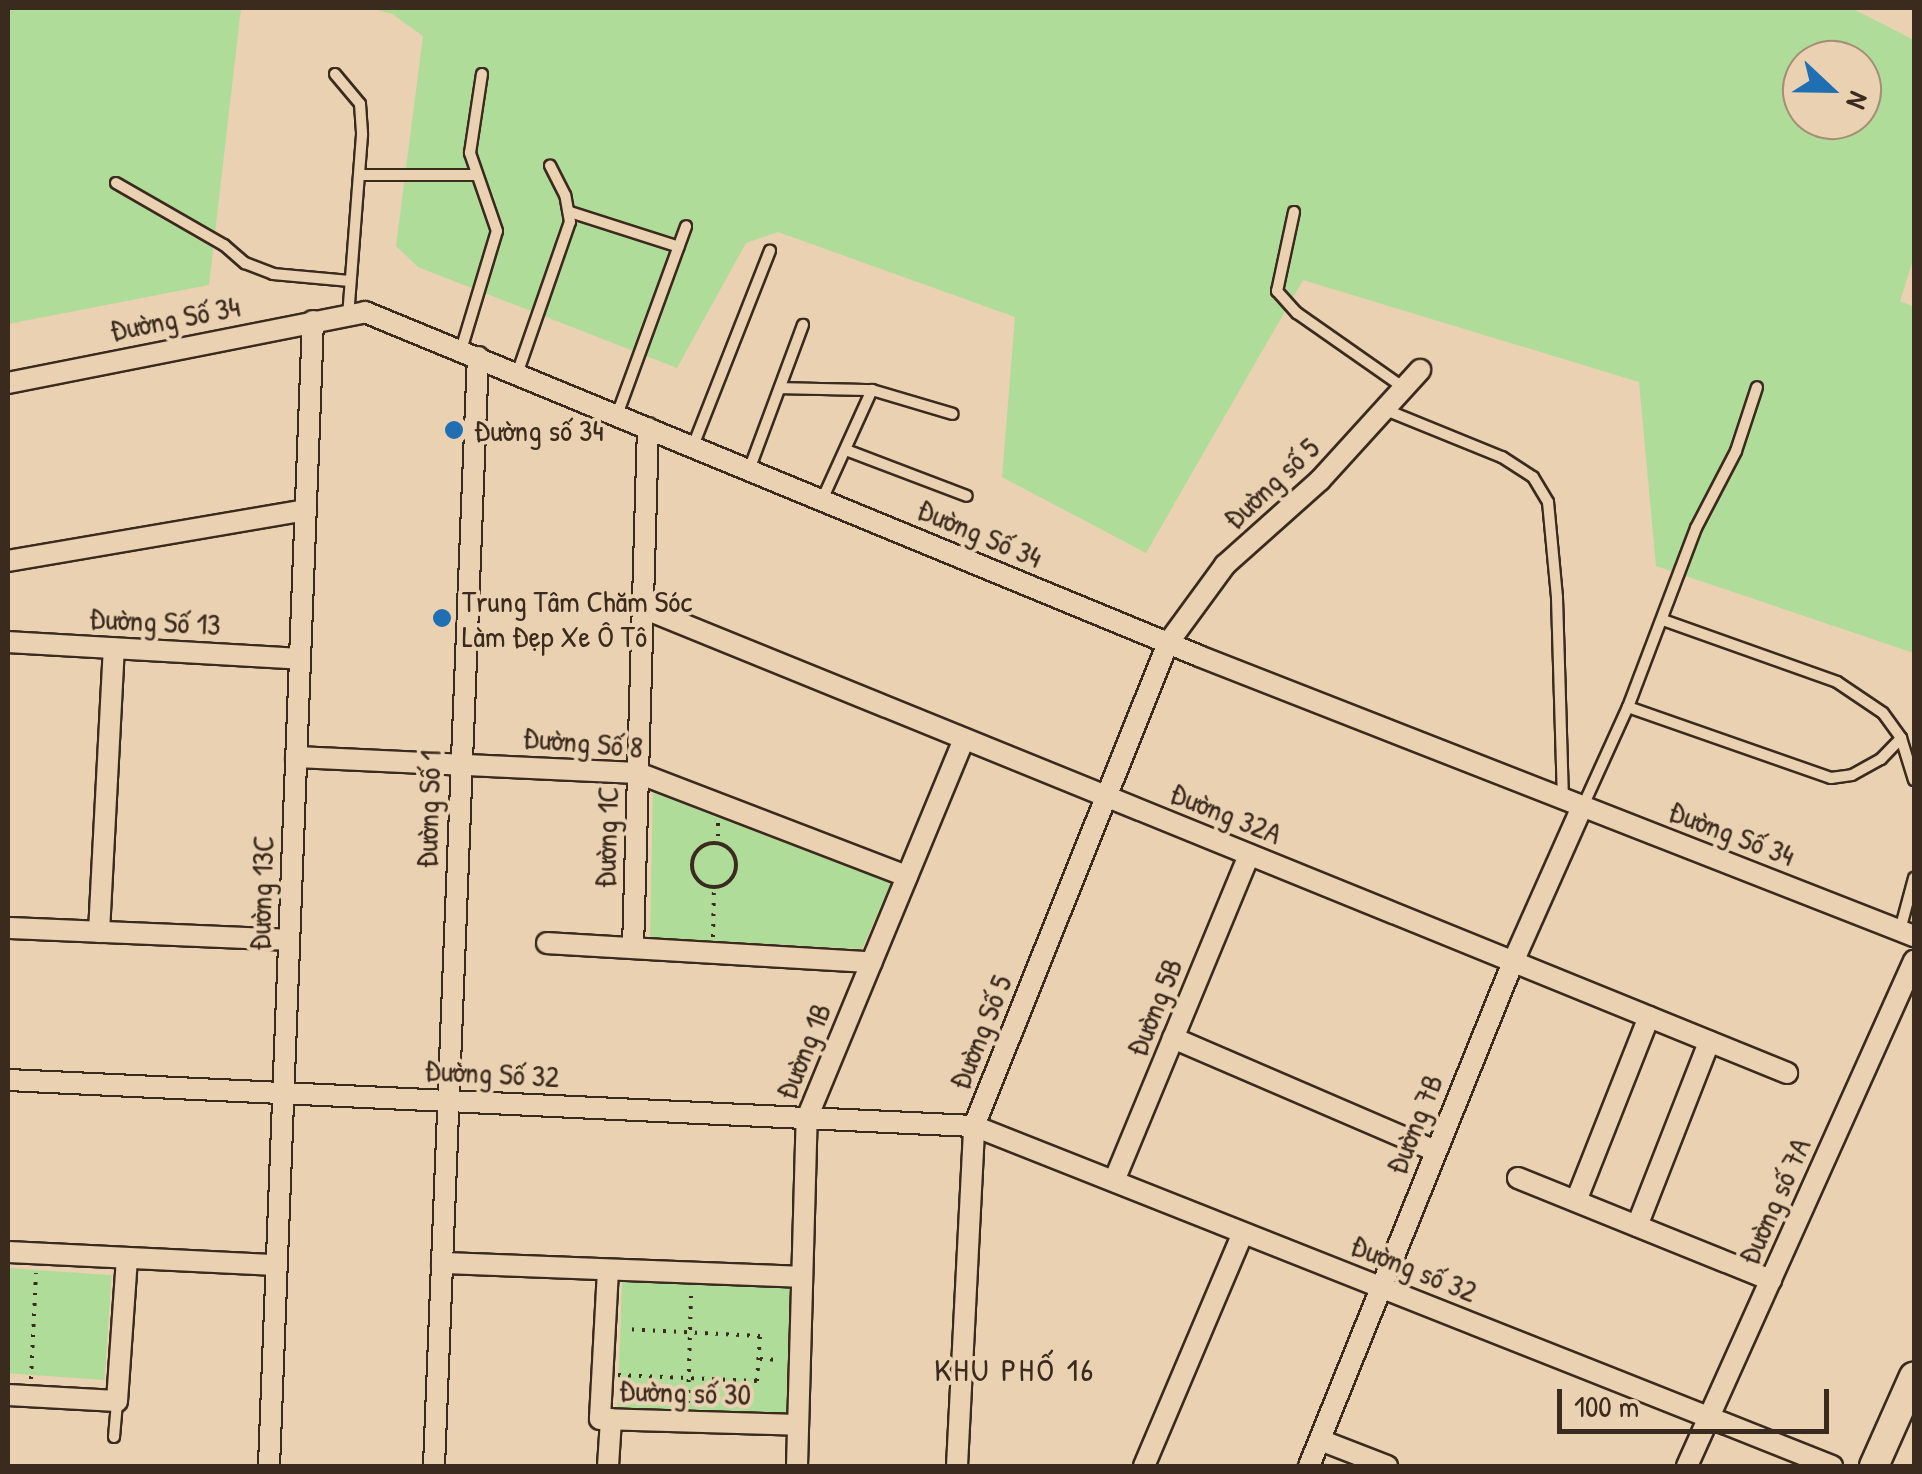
<!DOCTYPE html>
<html>
<head>
<meta charset="utf-8">
<style>
  body { margin:0 }
  #map { position:relative; width:1922px; height:1474px; overflow:hidden; background:#e9d1b1; font-family:"Patrick Hand",sans-serif }
  div>[style] { position:absolute }
  .green>* { inset:0; background:#b0dc9a; transform-origin:0 0 }
  .path>* { height:4px; margin-top:-2px; transform-origin:0; background:repeating-linear-gradient(90deg,#3b2a1e 0 2.5px,transparent 0 10.5px) }
  .path>.ring { margin:-2px; padding:0; box-sizing:content-box; background:none; border:4px solid #3b2a1e; border-radius:50% }
  .roads { filter:drop-shadow(2px 0 #3b2a1e) drop-shadow(-2px 0 #3b2a1e) drop-shadow(0 2px #3b2a1e) drop-shadow(0 -2px #3b2a1e) }
  .lane>* { height:10px; margin:-5px; padding:0 5px; transform-origin:5px; border-radius:5px; background:#e9d1b1 }
  .street>* { height:20px; margin:-10px; padding:0 10px; transform-origin:10px; border-radius:10px; background:#e9d1b1 }
  .secondary>* { height:28px; margin:-14px; padding:0 14px; transform-origin:14px; border-radius:14px; background:#e9d1b1 }
  .dots>* { width:28px; height:28px; translate:-50% -50%; box-sizing:border-box; border:5px solid #e9d1b1; border-radius:50% }
  span { translate:-50% -50%; white-space:nowrap; text-align:center; line-height:1.15; -webkit-text-stroke:8px #e9d1b1; paint-order:stroke }
  .street-label { font-size:30px; color:#3b2a1e }
  .poi-label { font-size:30px; color:#3b2a1e }
  .left { translate:0 -50%; text-align:left }
  .neighbourhood-label { font-size:32px; color:#3b2a1e; letter-spacing:2.5px }
  .frame { position:absolute; inset:0; border:10px solid #3b2a1e; pointer-events:none }
  .north { position:absolute; left:1782px; top:40px; width:100px; height:100px; box-sizing:border-box; background:#e9d1b1; border:2px solid #a38e76; border-radius:50%; rotate:112deg; font-size:28px; font-weight:700; line-height:40px; text-align:center; color:#3b2a1e }
  .north::after { content:''; display:block; margin:auto; width:35px; height:45px; background:#1f6fb2; clip-path:polygon(50% 0,100% 100%,50% 72%,0 100%) }
  .scale { position:absolute; left:1557px; top:1389px; width:272px; height:45px; box-sizing:border-box; border:5px solid #3b2a1e; border-top:0; padding-left:12px; font-size:30px; line-height:35px; white-space:nowrap; color:#3b2a1e; -webkit-text-stroke:8px #e9d1b1; paint-order:stroke }
</style>
</head>
<body>
<div id="map">
  <div class="green">
    <i style="clip-path:polygon(8px 8px,241px 8px,209px 285px,8px 324px)"></i>
    <i style="clip-path:polygon(evenodd,371px 8px,1851px 8px,1914px 40px,1914px 257px,1900px 301px,1914px 307px,1914px 653px,1656px 566px,1639px 382px,1303px 280px,1146px 553px,1002px 477px,1015px 317px,778px 232px,746px 243px,677px 368px,418px 267px,396px 246px,423px 36px,392px 14px,371px 8px,1802px 60px,1862px 60px,1862px 120px,1802px 120px,1802px 60px)"></i>
    <i style="clip-path:polygon(653px 788px,892px 881px,862px 949px,650px 938px)"></i>
    <i style="left:8px;top:1268px;width:104px;height:105px;rotate:4deg"></i>
    <i style="left:622px;top:1280px;width:171px;height:129px;rotate:2deg"></i>
  </div>
  <div class="path">
    <i style="left:718px;top:823px;width:20px;rotate:90deg"></i>
    <i class="ring" style="left:692px;top:843px;width:40px;height:40px"></i>
    <i style="left:713px;top:937px;width:50px;rotate:-88.9deg"></i>
    <i style="left:760px;top:1359px;width:20px;rotate:3deg"></i>
    <i style="left:618px;top:1375px;width:139px;rotate:2.5deg"></i>
    <i style="left:757px;top:1381px;width:45px;rotate:-86.2deg"></i>
    <i style="left:760px;top:1336px;width:136px;rotate:-177.1deg"></i>
    <i style="left:31px;top:1379px;width:106px;rotate:-87.3deg"></i>
    <i style="left:688px;top:1403px;width:110px;rotate:-88.4deg"></i>
  </div>
  <div class="roads">
    <div class="lane">
      <i style="left:335px;top:74px;width:39px;rotate:50deg"></i>
      <i style="left:360px;top:104px;width:31px;rotate:86deg"></i>
      <i style="left:362px;top:135px;width:181px;rotate:94.4deg"></i>
      <i style="left:360px;top:175px;width:117px"></i>
      <i style="left:116px;top:183px;width:125px;rotate:29.9deg"></i>
      <i style="left:224px;top:245px;width:28px;rotate:41deg"></i>
      <i style="left:245px;top:263px;width:30px;rotate:21deg"></i>
      <i style="left:273px;top:274px;width:77px;rotate:5.2deg"></i>
      <i style="left:570px;top:212px;width:114px;rotate:17.8deg"></i>
      <i style="left:1294px;top:212px;width:81px;rotate:102.1deg"></i>
      <i style="left:1277px;top:291px;width:30px;rotate:48deg"></i>
      <i style="left:1297px;top:313px;width:131px;rotate:35deg"></i>
      <i style="left:461px;top:350px;width:124px;rotate:-73.2deg"></i>
      <i style="left:497px;top:231px;width:83px;rotate:-109.1deg"></i>
      <i style="left:470px;top:153px;width:80px;rotate:-81.4deg"></i>
      <i style="left:517px;top:374px;width:161px;rotate:-70.8deg"></i>
      <i style="left:570px;top:222px;width:27px;rotate:-100deg"></i>
      <i style="left:565px;top:195px;width:33px;rotate:-117deg"></i>
      <i style="left:781px;top:388px;width:91px;rotate:1.3deg"></i>
      <i style="left:1386px;top:410px;width:125px;rotate:22.1deg"></i>
      <i style="left:1502px;top:457px;width:37px;rotate:33deg"></i>
      <i style="left:1533px;top:477px;width:29px;rotate:59deg"></i>
      <i style="left:1548px;top:502px;width:96px;rotate:84.6deg"></i>
      <i style="left:1557px;top:598px;width:201px;rotate:88.3deg"></i>
      <i style="left:617px;top:415px;width:201px;rotate:-69.9deg"></i>
      <i style="left:693px;top:446px;width:210px;rotate:-68.5deg"></i>
      <i style="left:846px;top:450px;width:129px;rotate:20.8deg"></i>
      <i style="left:749px;top:470px;width:155px;rotate:-69.6deg"></i>
      <i style="left:822px;top:500px;width:121px;rotate:-65.6deg"></i>
      <i style="left:872px;top:390px;width:84px;rotate:16.5deg"></i>
      <i style="left:1663px;top:620px;width:185px;rotate:19.6deg"></i>
      <i style="left:1837px;top:682px;width:55px;rotate:34deg"></i>
      <i style="left:1883px;top:713px;width:31px;rotate:54deg"></i>
      <i style="left:1901px;top:738px;width:44px;rotate:72.8deg"></i>
      <i style="left:1628px;top:707px;width:215px;rotate:19.3deg"></i>
      <i style="left:1831px;top:778px;width:21px;rotate:-8deg"></i>
      <i style="left:1852px;top:775px;width:33px;rotate:-29deg"></i>
      <i style="left:1881px;top:759px;width:29px;rotate:-46deg"></i>
      <i style="left:1583px;top:806px;width:109px;rotate:-65.6deg"></i>
      <i style="left:1628px;top:707px;width:191px;rotate:-69.2deg"></i>
      <i style="left:1696px;top:528px;width:87px;rotate:-62.5deg"></i>
      <i style="left:1736px;top:451px;width:67px;rotate:-71.8deg"></i>
      <i style="left:1900px;top:930px;width:54px;rotate:-74.9deg"></i>
      <i style="left:114px;top:1437px;width:35px;rotate:-85deg"></i>
    </div>
    <div class="street">
      <i style="left:8px;top:383px;width:364px;rotate:-11.2deg"></i>
      <i style="left:365px;top:312px;width:902px;rotate:22.41deg"></i>
      <i style="left:1199px;top:656px;width:768px;rotate:21.39deg"></i>
      <i style="left:8px;top:561px;width:302px;rotate:-9.7deg"></i>
      <i style="left:643px;top:608px;width:1235px;rotate:22.12deg"></i>
      <i style="left:8px;top:642px;width:292px;rotate:3.3deg"></i>
      <i style="left:296px;top:757px;width:342px;rotate:2.7deg"></i>
      <i style="left:638px;top:773px;width:288px;rotate:21deg"></i>
      <i style="left:8px;top:928px;width:281px;rotate:2.4deg"></i>
      <i style="left:99px;top:932px;width:284px;rotate:-87deg"></i>
      <i style="left:547px;top:943px;width:325px;rotate:3.4deg"></i>
      <i style="left:633px;top:948px;width:520px;rotate:-88.35deg"></i>
      <i style="left:1173px;top:1038px;width:285px;rotate:23.3deg"></i>
      <i style="left:8px;top:1080px;width:967px;rotate:2.73deg"></i>
      <i style="left:974px;top:1126px;width:923px;rotate:21.62deg"></i>
      <i style="left:1518px;top:1178px;width:273px;rotate:22deg"></i>
      <i style="left:1114px;top:1181px;width:353px;rotate:-67.5deg"></i>
      <i style="left:1576px;top:1201px;width:198px;rotate:-68.4deg"></i>
      <i style="left:1637px;top:1226px;width:198px;rotate:-68.6deg"></i>
      <i style="left:8px;top:1252px;width:269px;rotate:2.8deg"></i>
      <i style="left:442px;top:1263px;width:360px;rotate:2.2deg"></i>
      <i style="left:608px;top:1270px;width:149px;rotate:93.1deg"></i>
      <i style="left:600px;top:1419px;width:198px;rotate:1.7deg"></i>
      <i style="left:8px;top:1395px;width:109px;rotate:3.2deg"></i>
      <i style="left:117px;top:1401px;width:143px;rotate:-86deg"></i>
      <i style="left:1320px;top:1440px;width:72px;rotate:21.2deg"></i>
      <i style="left:269px;top:1466px;width:1146px;rotate:-87.8deg"></i>
      <i style="left:434px;top:1466px;width:1110px;rotate:-87.73deg"></i>
      <i style="left:608px;top:1466px;width:47px;rotate:-86.3deg"></i>
      <i style="left:797px;top:1466px;width:348px;rotate:-88.4deg"></i>
      <i style="left:807px;top:1118px;width:410px;rotate:-67.5deg"></i>
      <i style="left:957px;top:1466px;width:340px;rotate:-87.1deg"></i>
      <i style="left:974px;top:1126px;width:521px;rotate:-68.12deg"></i>
      <i style="left:1168px;top:643px;width:97px;rotate:-53.8deg"></i>
      <i style="left:1225px;top:565px;width:127px;rotate:-41.8deg"></i>
      <i style="left:1320px;top:480px;width:149px;rotate:-47.7deg"></i>
      <i style="left:1144px;top:1466px;width:253px;rotate:-67deg"></i>
      <i style="left:1309px;top:1466px;width:544px;rotate:-67.96deg"></i>
      <i style="left:1513px;top:962px;width:170px;rotate:-66deg"></i>
      <i style="left:1687px;top:1466px;width:554px;rotate:-65.8deg"></i>
    </div>
    <div class="secondary">
      <i style="left:1874px;top:1466px;width:98px;rotate:-66deg"></i>
    </div>
  </div>
  <div class="dots">
    <i style="left:454px;top:430px;background:#1f6fb2"></i>
    <i style="left:442px;top:618px;background:#1f6fb2"></i>
  </div>
  <div class="street-label">
    <span style="left:175px;top:318px;rotate:-11deg">Đường Số 34</span>
    <span style="left:1271px;top:483px;rotate:-43deg">Đường số 5</span>
    <span style="left:980px;top:533px;rotate:23deg">Đường Số 34</span>
    <span style="left:155px;top:621px;rotate:3deg">Đường Số 13</span>
    <span style="left:583px;top:742px;rotate:5deg">Đường Số 8</span>
    <span style="left:428px;top:809px;rotate:-88deg">Đường Số 1</span>
    <span style="left:1226px;top:813px;rotate:22deg">Đường 32A</span>
    <span style="left:1732px;top:833px;rotate:21deg">Đường Số 34</span>
    <span style="left:606px;top:837px;rotate:-88deg">Đường 1C</span>
    <span style="left:261px;top:893px;rotate:-88deg">Đường 13C</span>
    <span style="left:1154px;top:1007px;rotate:-68deg">Đường 5B</span>
    <span style="left:980px;top:1032px;rotate:-68deg">Đường Số 5</span>
    <span style="left:803px;top:1051px;rotate:-68deg">Đường 1B</span>
    <span style="left:492px;top:1073px;rotate:3deg">Đường Số 32</span>
    <span style="left:1414px;top:1124px;rotate:-68deg">Đường 7B</span>
    <span style="left:1774px;top:1201px;rotate:-66deg">Đường số 7A</span>
    <span style="left:1414px;top:1268px;rotate:22deg">Đường số 32</span>
    <span style="left:685px;top:1392px;rotate:2deg">Đường số 30</span>
  </div>
  <div class="poi-label">
    <span class="left" style="left:474px;top:430px">Đường số 34</span>
    <span class="left" style="left:462px;top:618px">Trung Tâm Chăm Sóc<br>Làm Đẹp Xe Ô Tô</span>
  </div>
  <div class="neighbourhood-label">
    <span style="left:1015px;top:1370px">KHU PHỐ 16</span>
  </div>
  <div class="frame"></div>
  <div class="north">N</div>
  <div class="scale">100 m</div>
</div>
</body>
</html>
